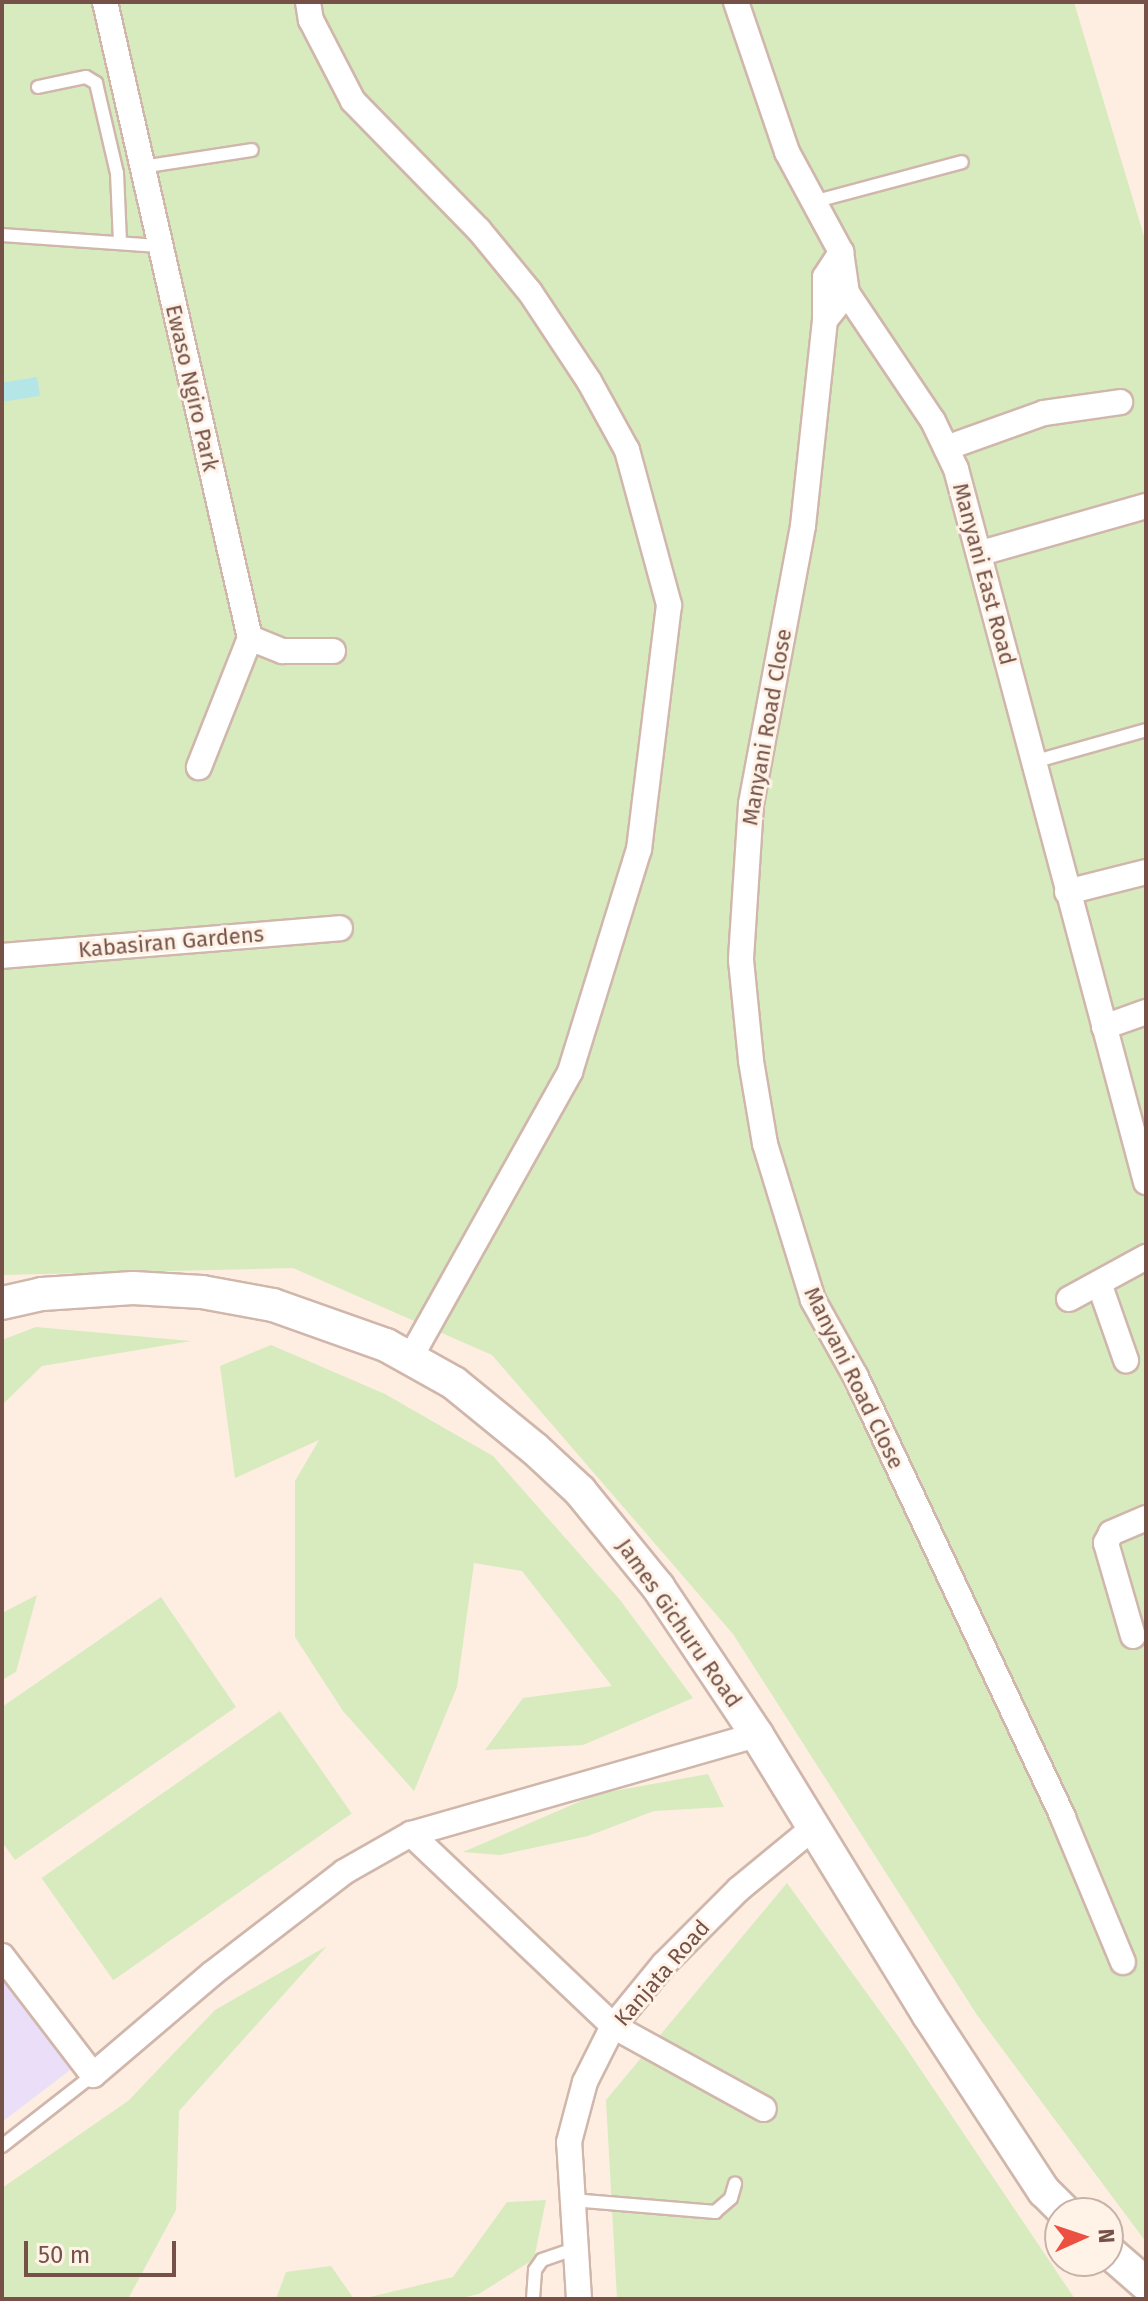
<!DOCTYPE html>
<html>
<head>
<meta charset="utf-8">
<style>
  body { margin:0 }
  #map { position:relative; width:1148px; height:2301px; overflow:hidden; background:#fdeee1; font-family:"Fira Sans",sans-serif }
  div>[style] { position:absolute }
  .education>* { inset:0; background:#ebdef9 }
  .green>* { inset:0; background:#d7ebbf; transform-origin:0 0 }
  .water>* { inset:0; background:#b5e6e7; transform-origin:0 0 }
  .roads { filter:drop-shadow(2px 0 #d0b6ab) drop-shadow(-2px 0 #d0b6ab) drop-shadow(0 2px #d0b6ab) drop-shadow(0 -2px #d0b6ab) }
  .lane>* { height:12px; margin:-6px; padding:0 6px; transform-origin:6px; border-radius:6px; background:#fff }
  .street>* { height:24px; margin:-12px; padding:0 12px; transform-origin:12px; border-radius:12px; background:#fff }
  .secondary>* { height:32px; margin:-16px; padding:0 16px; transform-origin:16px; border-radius:16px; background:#fff }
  span { translate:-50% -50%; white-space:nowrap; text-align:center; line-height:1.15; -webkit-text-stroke:6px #fff3e8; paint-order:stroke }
  .street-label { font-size:22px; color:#755147 }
  .frame { position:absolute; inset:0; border:4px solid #755147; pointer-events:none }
  .north { position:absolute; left:1044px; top:2197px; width:80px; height:80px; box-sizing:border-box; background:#fff3e8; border:2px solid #c8b2a8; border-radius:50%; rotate:87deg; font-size:22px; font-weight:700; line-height:32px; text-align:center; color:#755147 }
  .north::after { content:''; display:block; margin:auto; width:28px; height:36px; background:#eb5041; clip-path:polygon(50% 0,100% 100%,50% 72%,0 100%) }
  .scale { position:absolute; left:24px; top:2241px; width:152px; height:36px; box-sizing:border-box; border:4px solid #755147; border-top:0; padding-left:10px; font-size:24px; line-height:28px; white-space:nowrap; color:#755147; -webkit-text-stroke:6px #fff3e8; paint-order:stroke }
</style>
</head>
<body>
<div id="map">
  <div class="education">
    <i style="clip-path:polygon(2px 1963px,78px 2064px,2px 2122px)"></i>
  </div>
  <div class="green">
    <i style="clip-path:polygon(2px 2px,1074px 2px,1146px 243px,1146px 2242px,977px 2015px,733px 1634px,492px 1355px,293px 1268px,2px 1275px)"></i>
    <i style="clip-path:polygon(36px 1327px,191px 1341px,42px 1366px,2px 1405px,2px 1340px)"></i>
    <i style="clip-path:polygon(271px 1345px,385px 1394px,493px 1456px,620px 1600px,693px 1698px,583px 1745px,485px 1750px,523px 1698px,612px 1686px,522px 1571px,474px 1563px,457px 1687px,414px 1791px,343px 1711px,295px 1637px,295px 1481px,319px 1440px,235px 1478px,220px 1366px)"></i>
    <i style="clip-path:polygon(37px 1595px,16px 1672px,2px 1680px,2px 1613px)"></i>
    <i style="clip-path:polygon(161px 1597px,236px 1707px,15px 1860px,2px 1842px,2px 1707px)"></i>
    <i style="left:280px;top:1711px;width:125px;height:291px;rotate:55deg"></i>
    <i style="clip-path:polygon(708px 1774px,724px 1807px,654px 1811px,588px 1836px,500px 1855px,463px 1852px,597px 1794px)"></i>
    <i style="clip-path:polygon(787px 1883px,898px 2036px,1075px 2299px,617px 2299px,606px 2100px)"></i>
    <i style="clip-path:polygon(327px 1946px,179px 2111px,176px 2210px,128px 2299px,2px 2299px,2px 2188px,128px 2101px,215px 2010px)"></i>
    <i style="clip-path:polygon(546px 2200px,534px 2259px,479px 2294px,457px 2299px,362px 2299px,453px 2277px,507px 2202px)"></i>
    <i style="clip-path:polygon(331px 2266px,354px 2299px,276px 2299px,286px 2272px)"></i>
  </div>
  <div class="water">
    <i style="left:37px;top:377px;width:19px;height:36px;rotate:81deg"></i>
  </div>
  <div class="roads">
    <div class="lane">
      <i style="left:38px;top:87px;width:49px;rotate:-11.8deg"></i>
      <i style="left:86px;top:77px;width:12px;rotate:31deg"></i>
      <i style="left:96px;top:83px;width:92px;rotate:76.9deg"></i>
      <i style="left:117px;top:173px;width:69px;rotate:87.5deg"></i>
      <i style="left:142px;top:167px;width:111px;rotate:-8.8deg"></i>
      <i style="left:813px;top:202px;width:154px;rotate:-15deg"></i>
      <i style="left:2px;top:235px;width:158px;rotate:4deg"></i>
      <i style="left:1033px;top:762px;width:117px;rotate:-15.8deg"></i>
      <i style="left:2px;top:2146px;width:115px;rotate:-38deg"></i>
      <i style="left:572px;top:2200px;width:144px;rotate:4.8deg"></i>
      <i style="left:715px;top:2212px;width:21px;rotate:-41deg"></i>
      <i style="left:731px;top:2198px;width:15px;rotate:-74deg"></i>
      <i style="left:533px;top:2299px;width:29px;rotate:-86deg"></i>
      <i style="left:535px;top:2270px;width:12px;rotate:-55deg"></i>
      <i style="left:542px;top:2260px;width:34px;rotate:-19deg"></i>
    </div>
    <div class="street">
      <i style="left:105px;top:2px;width:652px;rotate:77.16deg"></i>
      <i style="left:250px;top:638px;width:139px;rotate:111.6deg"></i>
      <i style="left:308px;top:2px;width:18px;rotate:81deg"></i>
      <i style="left:311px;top:20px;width:91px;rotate:62.6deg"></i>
      <i style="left:353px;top:101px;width:180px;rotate:45.7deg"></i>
      <i style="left:479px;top:230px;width:80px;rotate:50.6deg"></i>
      <i style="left:530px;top:292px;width:107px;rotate:56.5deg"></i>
      <i style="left:589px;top:381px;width:79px;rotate:61.2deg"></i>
      <i style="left:627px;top:450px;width:161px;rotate:74.8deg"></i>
      <i style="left:669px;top:605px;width:246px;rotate:97deg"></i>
      <i style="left:639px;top:849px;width:233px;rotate:107.2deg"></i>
      <i style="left:570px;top:1072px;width:328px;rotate:119.2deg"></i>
      <i style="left:736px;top:2px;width:158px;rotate:71.2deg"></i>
      <i style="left:787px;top:152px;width:114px;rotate:61.6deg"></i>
      <i style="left:841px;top:252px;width:41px;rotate:81.7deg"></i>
      <i style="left:847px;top:293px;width:154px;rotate:56.1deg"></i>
      <i style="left:933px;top:421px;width:53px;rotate:64.4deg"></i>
      <i style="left:956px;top:469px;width:738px;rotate:75.08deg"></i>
      <i style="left:847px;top:293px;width:35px;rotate:129deg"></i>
      <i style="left:825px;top:320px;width:207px;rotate:96.1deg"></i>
      <i style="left:803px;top:526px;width:283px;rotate:100.6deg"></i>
      <i style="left:751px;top:804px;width:156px;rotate:93.7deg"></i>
      <i style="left:741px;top:960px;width:101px;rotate:84.3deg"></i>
      <i style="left:751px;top:1061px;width:84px;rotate:80.4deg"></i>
      <i style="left:765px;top:1144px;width:163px;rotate:72.9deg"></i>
      <i style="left:813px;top:1300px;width:86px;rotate:60.8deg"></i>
      <i style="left:855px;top:1375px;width:489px;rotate:64.8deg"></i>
      <i style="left:1063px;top:1818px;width:156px;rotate:67.4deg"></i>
      <i style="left:825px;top:320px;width:43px;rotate:-90deg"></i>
      <i style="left:825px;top:277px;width:30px;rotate:-57deg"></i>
      <i style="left:946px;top:448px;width:104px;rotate:-19.7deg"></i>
      <i style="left:1044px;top:413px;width:77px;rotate:-8.2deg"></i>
      <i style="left:981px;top:553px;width:172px;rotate:-15.9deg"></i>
      <i style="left:250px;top:638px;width:35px;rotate:22deg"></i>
      <i style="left:283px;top:651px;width:50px"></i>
      <i style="left:1067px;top:892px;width:81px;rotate:-14.2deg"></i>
      <i style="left:2px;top:956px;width:339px;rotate:-4.7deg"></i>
      <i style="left:1104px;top:1027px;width:45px;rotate:-19.7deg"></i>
      <i style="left:1099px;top:1283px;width:82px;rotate:70.7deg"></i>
      <i style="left:1069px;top:1299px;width:88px;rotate:-28.6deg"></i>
      <i style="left:1133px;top:1636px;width:97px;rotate:-106.2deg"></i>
      <i style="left:1106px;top:1543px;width:11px;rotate:-63deg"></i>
      <i style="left:1111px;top:1533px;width:38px;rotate:-23deg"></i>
      <i style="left:411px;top:1834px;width:279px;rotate:43.5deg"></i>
      <i style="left:613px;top:2026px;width:172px;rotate:28.8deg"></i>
      <i style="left:2px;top:1956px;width:150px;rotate:52.6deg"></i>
      <i style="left:93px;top:2075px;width:157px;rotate:-40.4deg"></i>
      <i style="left:213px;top:1973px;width:165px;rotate:-37.6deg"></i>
      <i style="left:344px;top:1872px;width:77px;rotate:-29.6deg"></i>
      <i style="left:411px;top:1834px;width:360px;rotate:-16deg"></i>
      <i style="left:579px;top:2299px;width:157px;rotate:-93.6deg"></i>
      <i style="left:569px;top:2142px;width:62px;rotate:-75.1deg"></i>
      <i style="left:585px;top:2082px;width:63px;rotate:-63.4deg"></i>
      <i style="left:613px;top:2026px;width:80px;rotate:-50.6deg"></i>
      <i style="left:664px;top:1964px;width:106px;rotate:-45deg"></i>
      <i style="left:739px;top:1889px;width:96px;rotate:-39.5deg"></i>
    </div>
    <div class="secondary">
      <i style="left:2px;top:1303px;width:41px;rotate:-12.7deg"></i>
      <i style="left:42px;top:1294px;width:91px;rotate:-3.8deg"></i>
      <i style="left:133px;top:1288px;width:69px;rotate:3.3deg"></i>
      <i style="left:202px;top:1292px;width:72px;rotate:10.4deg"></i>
      <i style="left:273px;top:1305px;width:120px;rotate:19.5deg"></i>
      <i style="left:386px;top:1345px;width:78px;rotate:29.2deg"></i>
      <i style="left:454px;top:1383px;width:104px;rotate:39.2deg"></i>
      <i style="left:535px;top:1449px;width:62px;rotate:43deg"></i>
      <i style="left:580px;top:1491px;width:124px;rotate:50.9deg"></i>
      <i style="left:658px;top:1587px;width:178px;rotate:56.2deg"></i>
      <i style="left:757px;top:1735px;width:327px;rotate:58.5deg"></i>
      <i style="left:928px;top:2014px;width:212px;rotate:56.8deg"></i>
      <i style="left:1044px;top:2191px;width:31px;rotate:45deg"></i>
      <i style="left:1108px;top:2251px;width:50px;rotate:41deg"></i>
    </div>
  </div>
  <div class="street-label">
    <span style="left:192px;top:388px;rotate:77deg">Ewaso Ngiro Park</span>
    <span style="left:984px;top:574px;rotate:75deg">Manyani East Road</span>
    <span style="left:767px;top:727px;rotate:-80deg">Manyani Road Close</span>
    <span style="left:171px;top:942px;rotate:-5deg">Kabasiran Gardens</span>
    <span style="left:854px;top:1378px;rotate:64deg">Manyani Road Close</span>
    <span style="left:679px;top:1623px;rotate:55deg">James Gichuru Road</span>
    <span style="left:662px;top:1973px;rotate:-49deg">Kanjata Road</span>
  </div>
  <div class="frame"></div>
  <div class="north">N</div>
  <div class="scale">50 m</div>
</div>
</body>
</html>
